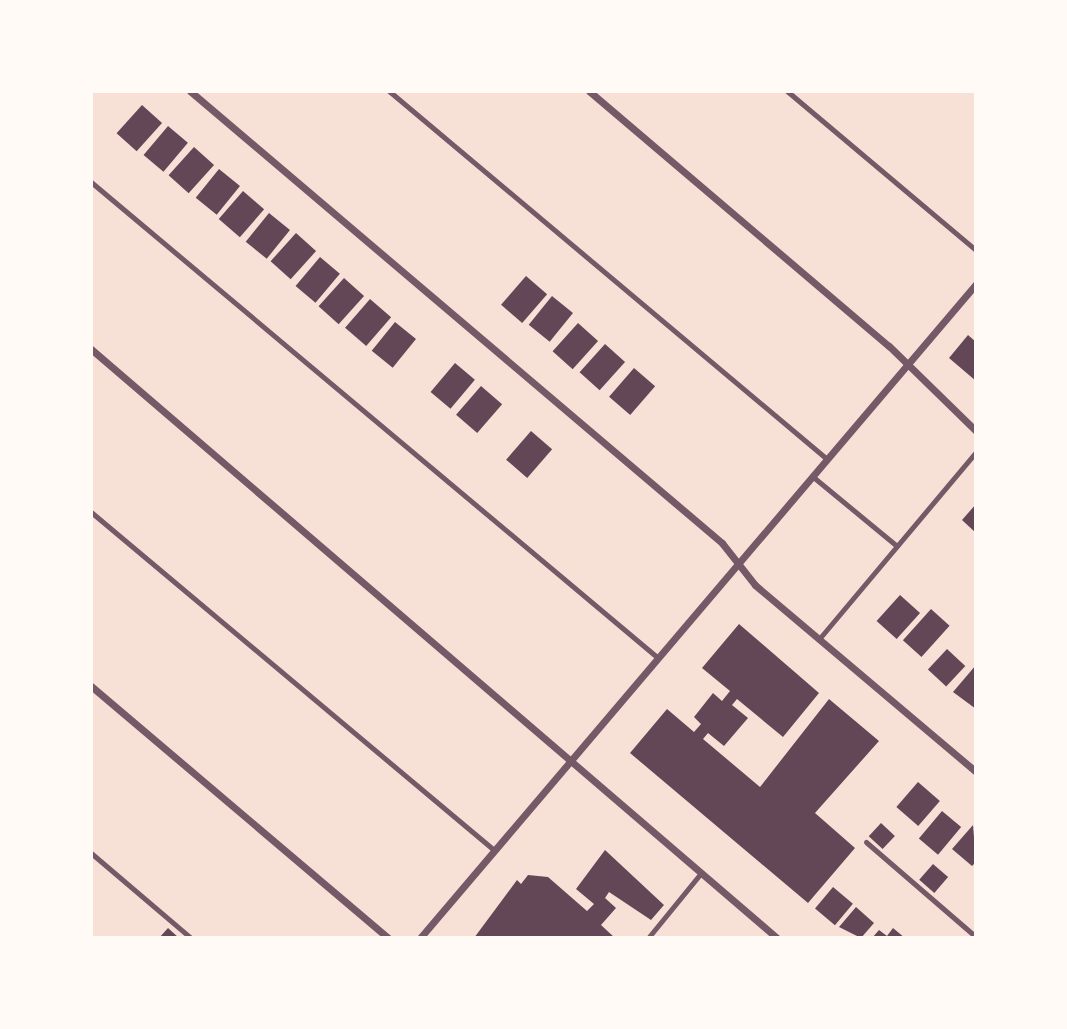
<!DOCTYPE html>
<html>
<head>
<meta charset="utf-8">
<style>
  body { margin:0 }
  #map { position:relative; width:1067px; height:1029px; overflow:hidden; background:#f7e1d7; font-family:"Varela Round",sans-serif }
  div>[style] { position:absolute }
  .building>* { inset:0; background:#644757; transform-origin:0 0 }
  .service>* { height:5px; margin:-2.5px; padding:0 2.5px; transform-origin:2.5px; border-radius:2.5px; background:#755966 }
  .minor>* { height:7px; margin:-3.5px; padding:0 3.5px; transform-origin:3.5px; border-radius:3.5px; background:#755966 }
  span { translate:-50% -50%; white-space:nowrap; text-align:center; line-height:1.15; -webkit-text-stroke:7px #fffaf5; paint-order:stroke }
  .frame { position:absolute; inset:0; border:93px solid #fffaf5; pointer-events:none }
</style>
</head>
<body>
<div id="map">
  <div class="building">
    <i style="left:142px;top:105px;width:27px;height:38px;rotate:42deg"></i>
    <i style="left:168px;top:126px;width:26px;height:38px;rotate:40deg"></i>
    <i style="left:194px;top:147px;width:27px;height:38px;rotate:42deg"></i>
    <i style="left:219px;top:169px;width:27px;height:37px;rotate:39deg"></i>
    <i style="left:243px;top:191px;width:28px;height:37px;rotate:41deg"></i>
    <i style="left:269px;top:213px;width:27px;height:37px;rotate:39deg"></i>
    <i style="left:296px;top:233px;width:27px;height:38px;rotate:42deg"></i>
    <i style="left:320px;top:257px;width:26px;height:38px;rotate:40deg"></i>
    <i style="left:526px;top:276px;width:28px;height:38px;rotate:41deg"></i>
    <i style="left:344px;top:278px;width:27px;height:38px;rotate:42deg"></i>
    <i style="left:552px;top:296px;width:27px;height:37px;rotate:39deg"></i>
    <i style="left:370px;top:299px;width:28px;height:38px;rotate:41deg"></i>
    <i style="left:395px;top:322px;width:27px;height:37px;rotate:39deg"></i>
    <i style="left:578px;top:323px;width:27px;height:38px;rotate:42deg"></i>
    <i style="clip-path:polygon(968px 335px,976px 342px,976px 381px,949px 358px)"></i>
    <i style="left:605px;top:344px;width:27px;height:38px;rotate:42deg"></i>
    <i style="left:455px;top:363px;width:26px;height:38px;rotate:40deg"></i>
    <i style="left:634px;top:368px;width:28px;height:38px;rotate:41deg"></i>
    <i style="left:481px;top:386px;width:28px;height:38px;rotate:41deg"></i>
    <i style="left:531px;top:431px;width:28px;height:38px;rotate:41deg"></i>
    <i style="clip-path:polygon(976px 504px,976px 533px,962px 520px)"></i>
    <i style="left:900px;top:595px;width:27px;height:35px;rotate:42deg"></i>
    <i style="left:931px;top:609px;width:25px;height:42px;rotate:42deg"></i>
    <i style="clip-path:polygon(739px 624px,819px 693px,783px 737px,737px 699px,732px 705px,748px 718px,724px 746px,708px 733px,703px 739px,760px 787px,829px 699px,879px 741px,815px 813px,855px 848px,808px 903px,630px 753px,667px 709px,694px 732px,701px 724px,694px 717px,713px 693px,722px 701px,730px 691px,702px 668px)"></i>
    <i style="left:947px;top:649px;width:25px;height:28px;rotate:43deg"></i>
    <i style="clip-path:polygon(976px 665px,976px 709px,953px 692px)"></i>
    <i style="left:918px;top:782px;width:29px;height:33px;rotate:41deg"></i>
    <i style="left:942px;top:811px;width:25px;height:36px;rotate:40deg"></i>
    <i style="left:881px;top:823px;width:19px;height:18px;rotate:43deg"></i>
    <i style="clip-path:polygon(973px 825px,976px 862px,972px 866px,952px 849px)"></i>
    <i style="clip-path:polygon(605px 850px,664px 905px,651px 920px,609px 892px,605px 898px,616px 908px,601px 925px,615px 938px,474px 938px,517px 880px,521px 884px,528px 875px,548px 877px,587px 911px,594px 904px,576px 889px)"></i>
    <i style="left:933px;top:864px;width:20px;height:21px;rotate:41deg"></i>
    <i style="left:833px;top:887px;width:26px;height:28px;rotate:40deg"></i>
    <i style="clip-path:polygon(856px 907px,874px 923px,861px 938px,839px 927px)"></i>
    <i style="clip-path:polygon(168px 928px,179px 938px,159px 938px)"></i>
    <i style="clip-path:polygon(893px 928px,905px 938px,872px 938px,879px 930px,887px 936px)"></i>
  </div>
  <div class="service">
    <i style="left:389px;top:91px;width:572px;rotate:40.04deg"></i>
    <i style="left:787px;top:91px;width:247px;rotate:40.1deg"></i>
    <i style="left:91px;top:182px;width:740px;rotate:40.01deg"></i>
    <i style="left:812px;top:476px;width:110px;rotate:39.5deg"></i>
    <i style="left:91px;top:512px;width:526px;rotate:39.99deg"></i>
    <i style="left:819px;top:639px;width:244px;rotate:-50deg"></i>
    <i style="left:866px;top:842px;width:145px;rotate:40.8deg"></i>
    <i style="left:91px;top:853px;width:131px;rotate:40.4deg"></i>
    <i style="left:648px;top:938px;width:84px;rotate:-50.8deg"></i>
  </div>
  <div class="minor">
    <i style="left:190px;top:91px;width:698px;rotate:40.35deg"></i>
    <i style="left:722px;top:543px;width:53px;rotate:51.8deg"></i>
    <i style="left:755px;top:585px;width:289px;rotate:40.2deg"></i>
    <i style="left:589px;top:91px;width:394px;rotate:40.4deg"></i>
    <i style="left:889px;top:346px;width:122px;rotate:44.3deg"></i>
    <i style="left:91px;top:349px;width:904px;rotate:40.65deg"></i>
    <i style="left:91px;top:686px;width:390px;rotate:40.3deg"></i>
    <i style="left:420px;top:938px;width:858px;rotate:-49.63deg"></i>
  </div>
  <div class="frame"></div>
</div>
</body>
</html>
